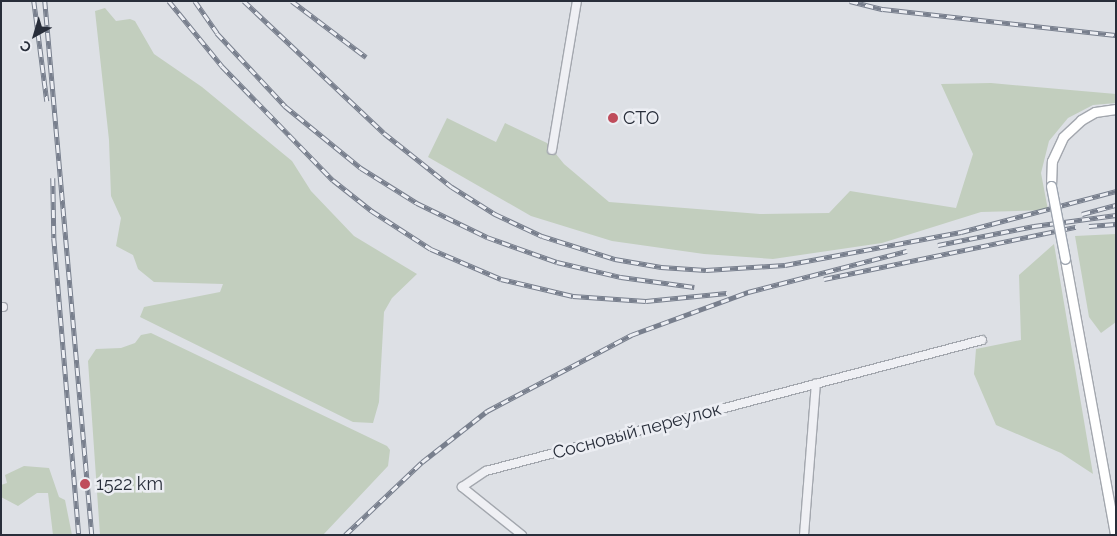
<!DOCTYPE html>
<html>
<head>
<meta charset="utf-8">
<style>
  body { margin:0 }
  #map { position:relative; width:1117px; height:536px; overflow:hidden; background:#dde0e5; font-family:Raleway,sans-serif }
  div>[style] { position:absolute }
  .green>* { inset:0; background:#c2cebe }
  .roads { filter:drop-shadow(1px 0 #a3a7ae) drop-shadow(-1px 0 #a3a7ae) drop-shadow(0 1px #a3a7ae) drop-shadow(0 -1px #a3a7ae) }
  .minor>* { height:8px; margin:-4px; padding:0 4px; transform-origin:4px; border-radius:4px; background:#eff0f4 }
  .major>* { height:9px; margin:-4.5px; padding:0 4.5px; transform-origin:4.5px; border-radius:4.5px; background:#fff }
  .rail>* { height:4.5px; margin-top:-2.25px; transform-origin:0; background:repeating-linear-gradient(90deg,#eceef3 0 8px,#787f8d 0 16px); box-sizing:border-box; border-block:1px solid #787f8d }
  .bridges { filter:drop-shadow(1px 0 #9da4af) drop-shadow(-1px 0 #9da4af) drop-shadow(0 1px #9da4af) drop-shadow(0 -1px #9da4af) }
  .major-bridge>* { height:9px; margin:-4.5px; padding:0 4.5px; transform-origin:4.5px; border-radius:4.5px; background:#fff }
  .dots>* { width:14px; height:14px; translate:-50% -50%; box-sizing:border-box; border:2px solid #eceef3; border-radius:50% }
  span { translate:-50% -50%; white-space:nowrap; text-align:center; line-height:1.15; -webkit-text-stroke:5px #eceef3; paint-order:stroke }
  .poi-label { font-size:18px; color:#282e3a }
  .left { translate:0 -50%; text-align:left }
  .street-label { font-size:18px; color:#282e3a }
  .frame { position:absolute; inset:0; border:2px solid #282e3a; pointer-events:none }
  .north { position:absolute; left:10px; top:10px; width:50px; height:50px; -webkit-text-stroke:4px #eceef3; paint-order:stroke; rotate:219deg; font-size:14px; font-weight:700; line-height:20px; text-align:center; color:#282e3a }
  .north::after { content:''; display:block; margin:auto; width:18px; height:22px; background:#282e3a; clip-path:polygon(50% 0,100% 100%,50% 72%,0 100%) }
</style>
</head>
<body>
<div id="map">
  <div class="green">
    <i style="clip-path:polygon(105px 8px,116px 21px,130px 19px,135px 21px,154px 54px,202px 87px,292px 161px,311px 191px,354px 236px,417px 274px,392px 298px,384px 312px,379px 402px,373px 423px,353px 422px,140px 317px,144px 307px,220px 292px,223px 284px,154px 282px,138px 269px,133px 255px,116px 246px,121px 218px,111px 196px,109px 140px,95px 11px)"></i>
    <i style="clip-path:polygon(991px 83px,1116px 94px,1116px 103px,1093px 105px,1068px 118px,1049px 141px,1041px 173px,1048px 210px,981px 212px,882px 243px,773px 259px,704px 254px,612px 241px,531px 216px,428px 157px,447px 118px,496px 142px,505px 123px,547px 143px,564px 164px,609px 202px,760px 214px,829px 213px,850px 191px,956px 208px,973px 154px,941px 84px)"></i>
    <i style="clip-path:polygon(1116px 234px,1116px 322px,1101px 333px,1089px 317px,1075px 236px)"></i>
    <i style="clip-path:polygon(1054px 244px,1093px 474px,1061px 453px,996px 425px,974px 374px,976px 349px,1021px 340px,1019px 275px)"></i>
    <i style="clip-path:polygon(151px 333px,387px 446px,390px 450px,388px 466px,323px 535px,100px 535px,88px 361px,96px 349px,121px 348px,135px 343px,141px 335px)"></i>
    <i style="clip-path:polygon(24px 466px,49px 468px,59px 497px,65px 500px,72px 535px,53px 535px,48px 493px,37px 493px,18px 506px,1px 497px,1px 485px,7px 483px,5px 475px)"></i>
  </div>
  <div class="roads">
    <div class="minor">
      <i style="left:552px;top:150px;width:151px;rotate:-80.5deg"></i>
      <i style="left:1px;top:307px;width:2px"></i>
      <i style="left:522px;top:535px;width:77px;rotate:-141.3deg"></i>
      <i style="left:462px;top:487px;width:29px;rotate:-34deg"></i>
      <i style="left:486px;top:471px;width:513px;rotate:-14.79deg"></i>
      <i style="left:804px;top:535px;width:152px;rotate:-85.5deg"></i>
    </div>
    <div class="major">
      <i style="left:1051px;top:186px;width:25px;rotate:-88deg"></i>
      <i style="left:1052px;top:161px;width:26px;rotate:-65deg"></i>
      <i style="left:1063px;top:137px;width:25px;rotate:-43deg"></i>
      <i style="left:1081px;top:120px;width:16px;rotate:-30deg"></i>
      <i style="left:1095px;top:112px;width:21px;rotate:-8deg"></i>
      <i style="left:1065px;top:259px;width:280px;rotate:79.7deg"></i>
    </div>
  </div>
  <div class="rail">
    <i style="left:34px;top:1px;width:101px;rotate:82.6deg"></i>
    <i style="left:45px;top:1px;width:536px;rotate:84.97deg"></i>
    <i style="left:169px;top:1px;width:84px;rotate:50.8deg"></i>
    <i style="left:222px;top:66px;width:159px;rotate:45.8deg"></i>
    <i style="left:333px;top:180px;width:50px;rotate:38.5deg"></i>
    <i style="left:372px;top:211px;width:70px;rotate:32.8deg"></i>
    <i style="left:431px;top:249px;width:76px;rotate:23.2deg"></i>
    <i style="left:501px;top:279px;width:74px;rotate:13.3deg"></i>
    <i style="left:573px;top:296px;width:73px;rotate:3.9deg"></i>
    <i style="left:646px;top:301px;width:81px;rotate:-5.6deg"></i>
    <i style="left:195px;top:1px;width:39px;rotate:55deg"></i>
    <i style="left:217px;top:33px;width:100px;rotate:47deg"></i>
    <i style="left:285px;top:106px;width:98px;rotate:39.2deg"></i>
    <i style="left:361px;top:168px;width:66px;rotate:32deg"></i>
    <i style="left:417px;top:203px;width:78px;rotate:25.9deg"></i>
    <i style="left:487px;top:237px;width:74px;rotate:19.7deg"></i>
    <i style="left:557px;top:262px;width:66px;rotate:13.2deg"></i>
    <i style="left:621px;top:277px;width:74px;rotate:7.8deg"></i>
    <i style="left:244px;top:1px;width:192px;rotate:43.3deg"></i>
    <i style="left:384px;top:133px;width:87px;rotate:38.5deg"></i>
    <i style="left:452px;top:187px;width:51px;rotate:32.1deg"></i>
    <i style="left:495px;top:214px;width:52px;rotate:25.1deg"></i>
    <i style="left:542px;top:236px;width:77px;rotate:17.5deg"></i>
    <i style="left:615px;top:259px;width:47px;rotate:9.9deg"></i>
    <i style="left:661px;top:267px;width:45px;rotate:3.8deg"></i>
    <i style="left:706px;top:270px;width:79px;rotate:-3.6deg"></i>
    <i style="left:785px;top:265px;width:179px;rotate:-10.6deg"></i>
    <i style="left:961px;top:232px;width:160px;rotate:-14.8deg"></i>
    <i style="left:292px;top:1px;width:93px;rotate:37.1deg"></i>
    <i style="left:850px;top:1px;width:34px;rotate:14deg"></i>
    <i style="left:883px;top:9px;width:234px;rotate:6.4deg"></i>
    <i style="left:53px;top:178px;width:60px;rotate:89deg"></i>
    <i style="left:54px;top:238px;width:298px;rotate:85.2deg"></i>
    <i style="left:1082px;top:214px;width:35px;rotate:-15deg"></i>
    <i style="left:1089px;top:226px;width:27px;rotate:-4deg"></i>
    <i style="left:938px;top:245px;width:98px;rotate:-11.2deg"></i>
    <i style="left:1034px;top:226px;width:83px;rotate:-7.6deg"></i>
    <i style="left:824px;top:279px;width:257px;rotate:-11.7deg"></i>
    <i style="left:345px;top:535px;width:106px;rotate:-43.5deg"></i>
    <i style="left:422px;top:462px;width:83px;rotate:-38.1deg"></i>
    <i style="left:487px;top:411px;width:163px;rotate:-27.8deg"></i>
    <i style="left:631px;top:335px;width:125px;rotate:-20.2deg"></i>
    <i style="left:748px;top:292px;width:164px;rotate:-14.5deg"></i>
  </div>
  <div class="bridges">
    <div class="major-bridge">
      <i style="left:1051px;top:186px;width:74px;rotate:79.1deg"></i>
    </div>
  </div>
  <div class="dots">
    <i style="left:613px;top:118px;background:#bf4c5b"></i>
    <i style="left:85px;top:484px;background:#bf4c5b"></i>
  </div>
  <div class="poi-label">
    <span class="left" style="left:623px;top:118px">СТО</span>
    <span class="left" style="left:96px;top:484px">1522 km</span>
  </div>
  <div class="street-label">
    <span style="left:637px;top:431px;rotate:-15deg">Сосновый переулок</span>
  </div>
  <div class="frame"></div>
  <div class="north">С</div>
</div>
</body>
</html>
